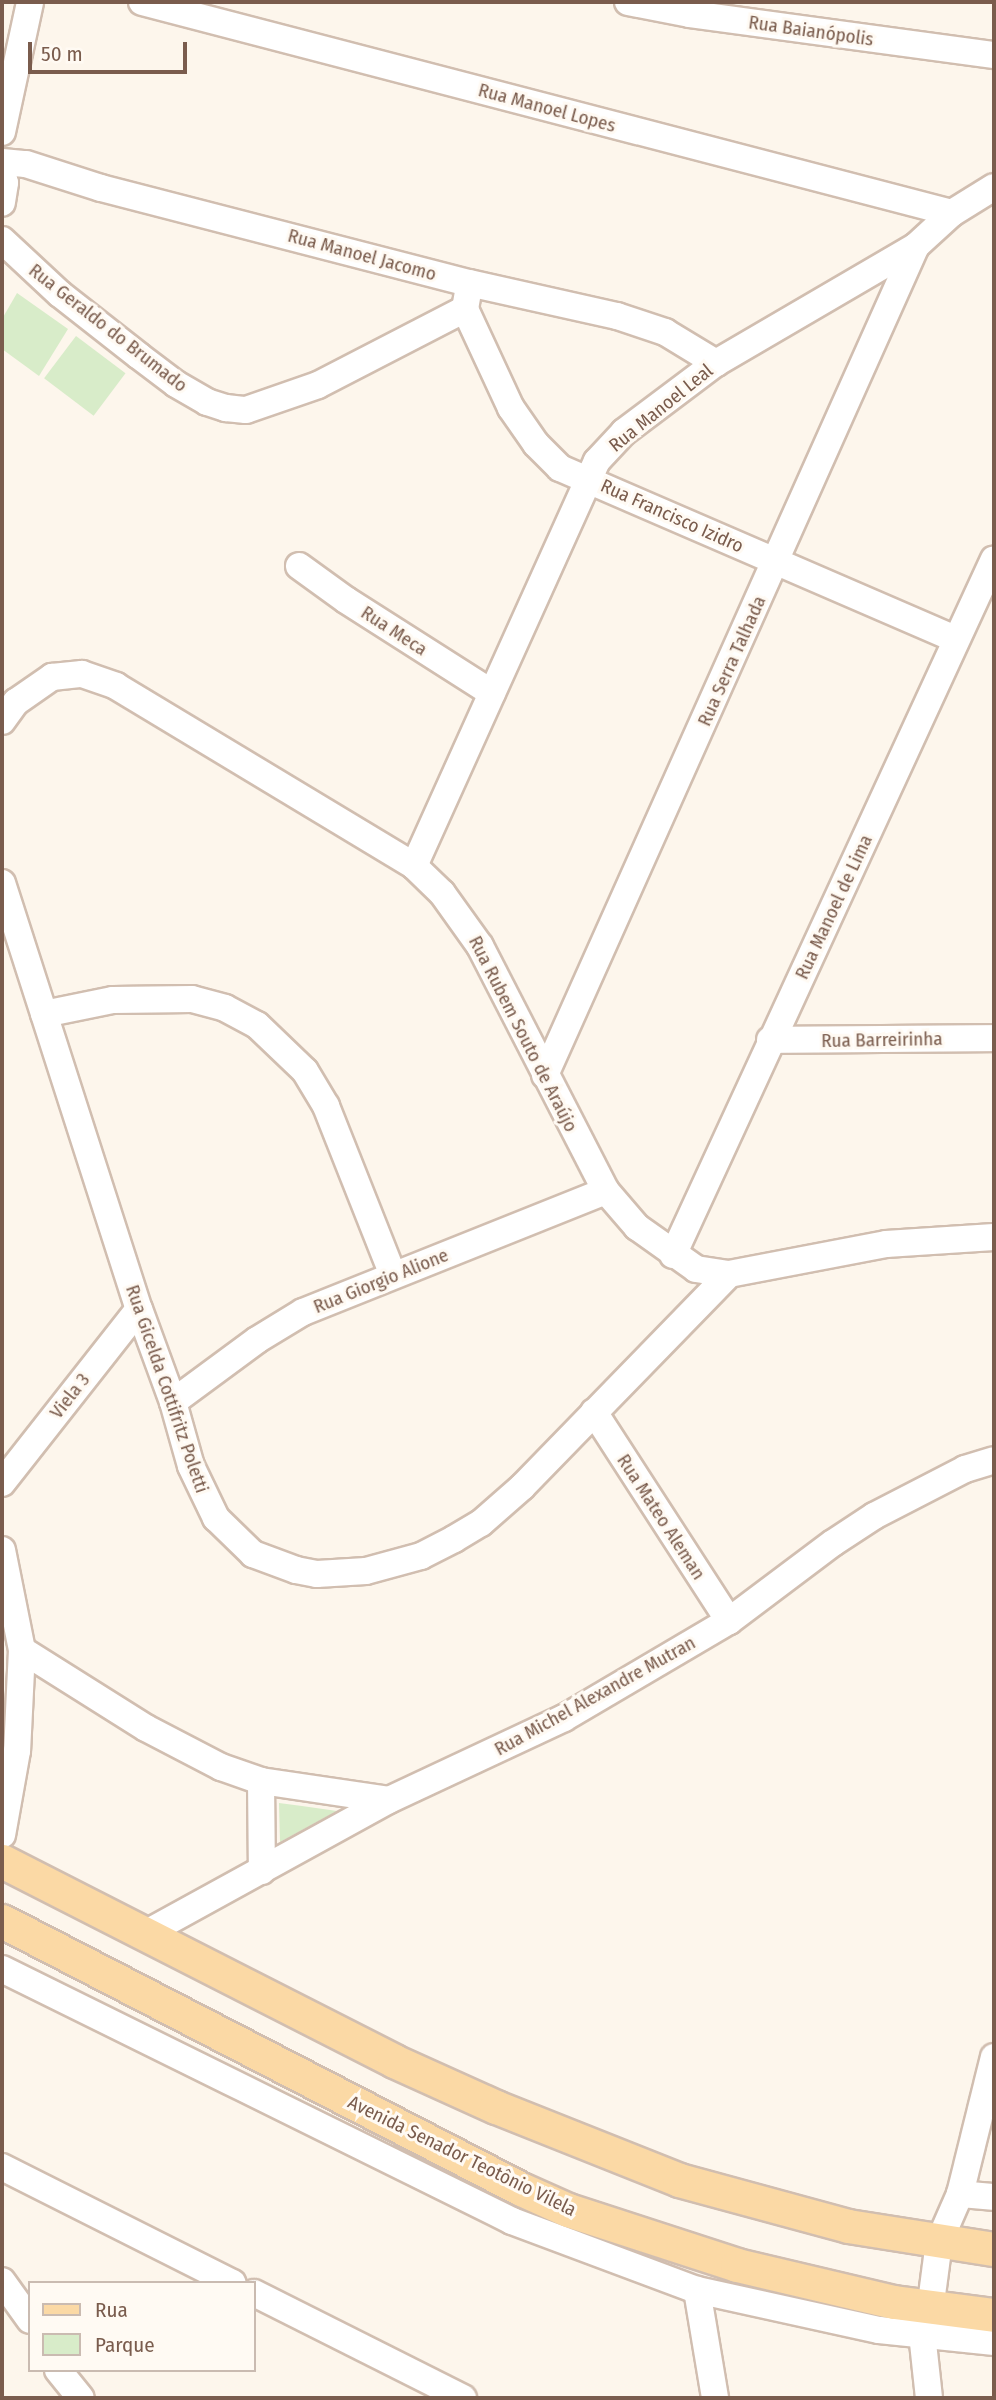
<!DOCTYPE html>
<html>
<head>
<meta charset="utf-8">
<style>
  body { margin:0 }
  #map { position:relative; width:996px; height:2400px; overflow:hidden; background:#fdf6ec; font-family:"Fira Sans Condensed",sans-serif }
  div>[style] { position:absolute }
  .green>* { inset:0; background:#d8ecc9; transform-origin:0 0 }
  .roads { filter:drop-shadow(2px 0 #d1beb0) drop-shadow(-2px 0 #d1beb0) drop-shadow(0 2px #d1beb0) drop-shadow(0 -2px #d1beb0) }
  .minor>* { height:26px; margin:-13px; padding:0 13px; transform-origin:13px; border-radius:13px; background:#fff }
  .major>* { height:33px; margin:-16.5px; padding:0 16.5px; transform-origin:16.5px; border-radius:16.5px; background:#fbd9a5 }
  span { translate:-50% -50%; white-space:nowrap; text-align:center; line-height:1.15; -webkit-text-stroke:6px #fffaf3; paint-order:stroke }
  .street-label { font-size:19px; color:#7a5c4d }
  .frame { position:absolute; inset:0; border:4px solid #7a5c4d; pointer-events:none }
  .legend { position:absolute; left:28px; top:2281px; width:228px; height:91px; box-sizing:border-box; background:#fffaf3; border:2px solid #cabbb1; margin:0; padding:9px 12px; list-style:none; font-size:21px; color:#7a5c4d }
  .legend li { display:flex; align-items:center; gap:14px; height:35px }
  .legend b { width:35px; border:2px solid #cabbb1 }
  .scale { position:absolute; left:28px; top:42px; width:159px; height:32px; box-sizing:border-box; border:4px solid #7a5c4d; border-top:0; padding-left:9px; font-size:21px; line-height:24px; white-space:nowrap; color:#7a5c4d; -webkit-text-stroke:5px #fffaf3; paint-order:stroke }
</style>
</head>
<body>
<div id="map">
  <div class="green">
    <i style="clip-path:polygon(17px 293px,68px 329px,39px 376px,2px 349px,2px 319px)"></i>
    <i style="left:76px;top:336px;width:62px;height:53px;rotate:37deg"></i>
    <i style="clip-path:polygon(279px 1803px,302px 1806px,337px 1811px,280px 1842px)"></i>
  </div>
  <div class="roads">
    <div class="minor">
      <i style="left:142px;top:2px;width:837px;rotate:14.6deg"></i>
      <i style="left:628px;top:2px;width:63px;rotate:11deg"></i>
      <i style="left:690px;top:14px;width:307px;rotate:7.7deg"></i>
      <i style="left:2px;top:132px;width:133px;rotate:-77.8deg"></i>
      <i style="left:2px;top:162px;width:24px;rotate:5deg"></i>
      <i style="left:26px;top:164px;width:79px;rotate:17.7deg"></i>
      <i style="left:101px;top:188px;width:380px;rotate:14.5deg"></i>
      <i style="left:469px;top:283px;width:152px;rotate:12.6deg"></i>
      <i style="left:617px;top:316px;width:51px;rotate:18.4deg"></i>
      <i style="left:665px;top:332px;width:60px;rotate:31.3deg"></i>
      <i style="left:2px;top:173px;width:10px;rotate:73deg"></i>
      <i style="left:5px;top:183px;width:20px;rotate:99deg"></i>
      <i style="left:2px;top:240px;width:79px;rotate:43deg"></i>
      <i style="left:60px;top:294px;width:100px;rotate:38.1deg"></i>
      <i style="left:139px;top:356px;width:46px;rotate:37.1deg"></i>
      <i style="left:176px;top:384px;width:36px;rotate:30deg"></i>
      <i style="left:207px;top:402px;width:20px;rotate:18deg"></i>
      <i style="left:226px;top:408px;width:20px;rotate:6deg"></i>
      <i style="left:246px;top:410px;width:76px;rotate:-19.1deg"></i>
      <i style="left:318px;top:385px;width:165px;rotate:-27.3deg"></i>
      <i style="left:465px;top:309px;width:17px;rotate:-80deg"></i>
      <i style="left:465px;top:309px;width:109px;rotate:65.1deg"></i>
      <i style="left:511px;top:408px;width:44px;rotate:55.2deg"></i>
      <i style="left:536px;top:444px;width:34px;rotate:45deg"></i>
      <i style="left:560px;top:468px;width:430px;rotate:23.4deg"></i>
      <i style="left:299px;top:566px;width:58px;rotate:35.9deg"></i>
      <i style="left:346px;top:600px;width:173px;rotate:32.5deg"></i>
      <i style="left:2px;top:721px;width:24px;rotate:-54deg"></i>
      <i style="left:16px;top:702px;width:44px;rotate:-34.8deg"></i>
      <i style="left:52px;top:677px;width:30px;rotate:-6deg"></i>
      <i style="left:82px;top:674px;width:36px;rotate:19deg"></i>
      <i style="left:116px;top:686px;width:348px;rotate:31.1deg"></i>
      <i style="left:414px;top:866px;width:39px;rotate:44deg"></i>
      <i style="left:442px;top:893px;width:65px;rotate:54.4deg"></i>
      <i style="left:480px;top:946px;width:276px;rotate:62.8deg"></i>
      <i style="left:606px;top:1191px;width:48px;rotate:49.3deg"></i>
      <i style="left:637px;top:1227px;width:72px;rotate:35.4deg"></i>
      <i style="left:696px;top:1269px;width:33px;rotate:9deg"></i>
      <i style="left:729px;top:1274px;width:160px;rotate:-10.8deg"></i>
      <i style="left:886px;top:1244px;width:108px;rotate:-3.7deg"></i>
      <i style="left:414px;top:866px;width:444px;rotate:-65.7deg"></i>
      <i style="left:597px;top:461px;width:40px;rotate:-47deg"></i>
      <i style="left:624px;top:432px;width:115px;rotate:-36.9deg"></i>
      <i style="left:716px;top:363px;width:232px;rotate:-30.3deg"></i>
      <i style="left:916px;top:246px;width:49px;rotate:-42.5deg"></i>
      <i style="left:952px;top:213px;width:49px;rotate:-31.8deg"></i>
      <i style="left:2px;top:883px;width:447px;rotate:72.2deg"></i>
      <i style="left:139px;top:1309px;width:99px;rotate:69.9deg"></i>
      <i style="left:173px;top:1402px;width:66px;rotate:74.3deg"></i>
      <i style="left:191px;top:1466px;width:58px;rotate:64.3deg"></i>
      <i style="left:216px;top:1518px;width:52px;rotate:44.2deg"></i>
      <i style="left:253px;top:1554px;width:46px;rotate:20.4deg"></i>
      <i style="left:296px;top:1570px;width:21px;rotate:11deg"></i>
      <i style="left:317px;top:1574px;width:49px;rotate:-3.5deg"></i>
      <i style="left:366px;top:1571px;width:57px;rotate:-15.3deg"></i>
      <i style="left:421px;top:1556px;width:37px;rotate:-27deg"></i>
      <i style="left:454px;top:1539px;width:31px;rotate:-31deg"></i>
      <i style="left:481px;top:1523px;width:55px;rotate:-41.3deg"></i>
      <i style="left:522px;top:1487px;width:297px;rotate:-45.8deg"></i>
      <i style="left:44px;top:1014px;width:70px;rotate:-11.5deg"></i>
      <i style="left:113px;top:1000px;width:79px;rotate:-0.7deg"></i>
      <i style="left:192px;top:999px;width:34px;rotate:15deg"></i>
      <i style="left:225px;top:1008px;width:36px;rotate:28deg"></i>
      <i style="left:257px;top:1025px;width:66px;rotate:43.8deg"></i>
      <i style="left:305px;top:1071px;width:41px;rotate:59deg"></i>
      <i style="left:326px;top:1106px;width:182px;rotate:68.4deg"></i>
      <i style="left:770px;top:1040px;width:224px;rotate:-0.5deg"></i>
      <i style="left:545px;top:1075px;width:908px;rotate:-65.89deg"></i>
      <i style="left:673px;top:1255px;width:766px;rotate:-65.24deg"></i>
      <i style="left:173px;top:1402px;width:104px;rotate:-36.4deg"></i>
      <i style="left:257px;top:1340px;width:54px;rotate:-31.3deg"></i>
      <i style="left:303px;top:1312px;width:326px;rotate:-21.8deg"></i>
      <i style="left:594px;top:1412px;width:249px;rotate:57.1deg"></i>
      <i style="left:2px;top:1483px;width:221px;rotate:-51.8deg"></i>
      <i style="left:2px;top:1550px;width:102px;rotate:78.7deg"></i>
      <i style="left:22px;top:1650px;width:101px;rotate:92.8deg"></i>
      <i style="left:17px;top:1751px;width:85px;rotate:100.1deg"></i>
      <i style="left:22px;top:1650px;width:146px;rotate:32.2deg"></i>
      <i style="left:146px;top:1728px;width:85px;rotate:27.5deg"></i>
      <i style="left:221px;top:1767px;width:42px;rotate:19.3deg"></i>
      <i style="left:261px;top:1781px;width:129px;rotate:8.4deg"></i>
      <i style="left:261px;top:1781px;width:90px;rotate:89.4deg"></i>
      <i style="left:145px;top:1934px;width:278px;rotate:-28.8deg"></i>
      <i style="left:389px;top:1800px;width:193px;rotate:-25.1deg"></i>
      <i style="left:564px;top:1718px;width:191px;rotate:-30.5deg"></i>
      <i style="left:729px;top:1621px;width:130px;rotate:-36.9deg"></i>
      <i style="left:833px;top:1543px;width:49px;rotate:-33.4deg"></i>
      <i style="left:874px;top:1516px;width:102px;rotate:-27.3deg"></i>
      <i style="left:965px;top:1469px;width:30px;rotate:-17deg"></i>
      <i style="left:2px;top:1969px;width:569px;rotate:26.29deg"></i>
      <i style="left:512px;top:2221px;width:197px;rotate:20.5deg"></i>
      <i style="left:697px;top:2290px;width:186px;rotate:12.4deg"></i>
      <i style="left:879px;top:2330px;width:116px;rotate:6deg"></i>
      <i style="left:2px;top:2167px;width:258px;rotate:26.7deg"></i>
      <i style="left:960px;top:2194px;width:34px;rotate:5deg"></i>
      <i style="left:2px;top:2281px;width:48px;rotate:54.3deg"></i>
      <i style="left:697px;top:2290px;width:109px;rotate:80.5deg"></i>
      <i style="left:254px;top:2293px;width:234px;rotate:26.7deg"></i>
      <i style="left:58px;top:2370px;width:36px;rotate:51deg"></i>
      <i style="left:929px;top:2398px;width:64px;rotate:-96.2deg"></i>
      <i style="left:922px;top:2334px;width:40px;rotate:-75.6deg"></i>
      <i style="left:932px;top:2295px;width:53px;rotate:-82.5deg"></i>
      <i style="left:939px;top:2242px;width:52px;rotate:-66.4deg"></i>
      <i style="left:960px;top:2194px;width:141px;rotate:-76.1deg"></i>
    </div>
    <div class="major">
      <i style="left:2px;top:1861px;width:440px;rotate:27deg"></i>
      <i style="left:394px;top:2061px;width:112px;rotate:24.3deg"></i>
      <i style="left:496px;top:2107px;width:197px;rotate:21.7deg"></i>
      <i style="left:679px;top:2180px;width:175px;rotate:15.2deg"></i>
      <i style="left:848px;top:2226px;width:148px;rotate:9deg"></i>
      <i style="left:2px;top:1921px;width:584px;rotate:27.31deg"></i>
      <i style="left:521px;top:2189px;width:51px;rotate:24.1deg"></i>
      <i style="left:568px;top:2210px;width:178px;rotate:18deg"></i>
      <i style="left:737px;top:2265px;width:161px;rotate:13.3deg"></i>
      <i style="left:894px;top:2302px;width:101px;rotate:7.4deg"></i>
    </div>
  </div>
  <div class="street-label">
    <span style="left:811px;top:31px;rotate:8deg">Rua Baianópolis</span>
    <span style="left:547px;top:108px;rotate:15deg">Rua Manoel Lopes</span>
    <span style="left:362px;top:255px;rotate:15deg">Rua Manoel Jacomo</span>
    <span style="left:108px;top:328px;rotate:38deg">Rua Geraldo do Brumado</span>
    <span style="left:661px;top:408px;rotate:-39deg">Rua Manoel Leal</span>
    <span style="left:672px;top:516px;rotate:24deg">Rua Francisco Izidro</span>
    <span style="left:394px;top:631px;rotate:33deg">Rua Meca</span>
    <span style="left:732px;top:661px;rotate:-66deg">Rua Serra Talhada</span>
    <span style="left:834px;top:907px;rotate:-65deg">Rua Manoel de Lima</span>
    <span style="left:523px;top:1034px;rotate:63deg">Rua Rubem Souto de Araújo</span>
    <span style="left:882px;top:1040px;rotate:-1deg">Rua Barreirinha</span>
    <span style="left:381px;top:1281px;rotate:-22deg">Rua Giorgio Alione</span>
    <span style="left:167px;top:1389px;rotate:71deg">Rua Gicelda Cottifritz Poletti</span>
    <span style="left:70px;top:1396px;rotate:-52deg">Viela 3</span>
    <span style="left:661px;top:1517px;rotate:57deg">Rua Mateo Aleman</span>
    <span style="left:595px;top:1696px;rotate:-29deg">Rua Michel Alexandre Mutran</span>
    <span style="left:462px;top:2156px;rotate:26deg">Avenida Senador Teotônio Vilela</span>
  </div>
  <div class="frame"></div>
  <ul class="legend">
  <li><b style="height:9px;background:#fbd9a5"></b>Rua</li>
  <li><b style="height:19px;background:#d8ecc9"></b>Parque</li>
  </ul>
  <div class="scale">50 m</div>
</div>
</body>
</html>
